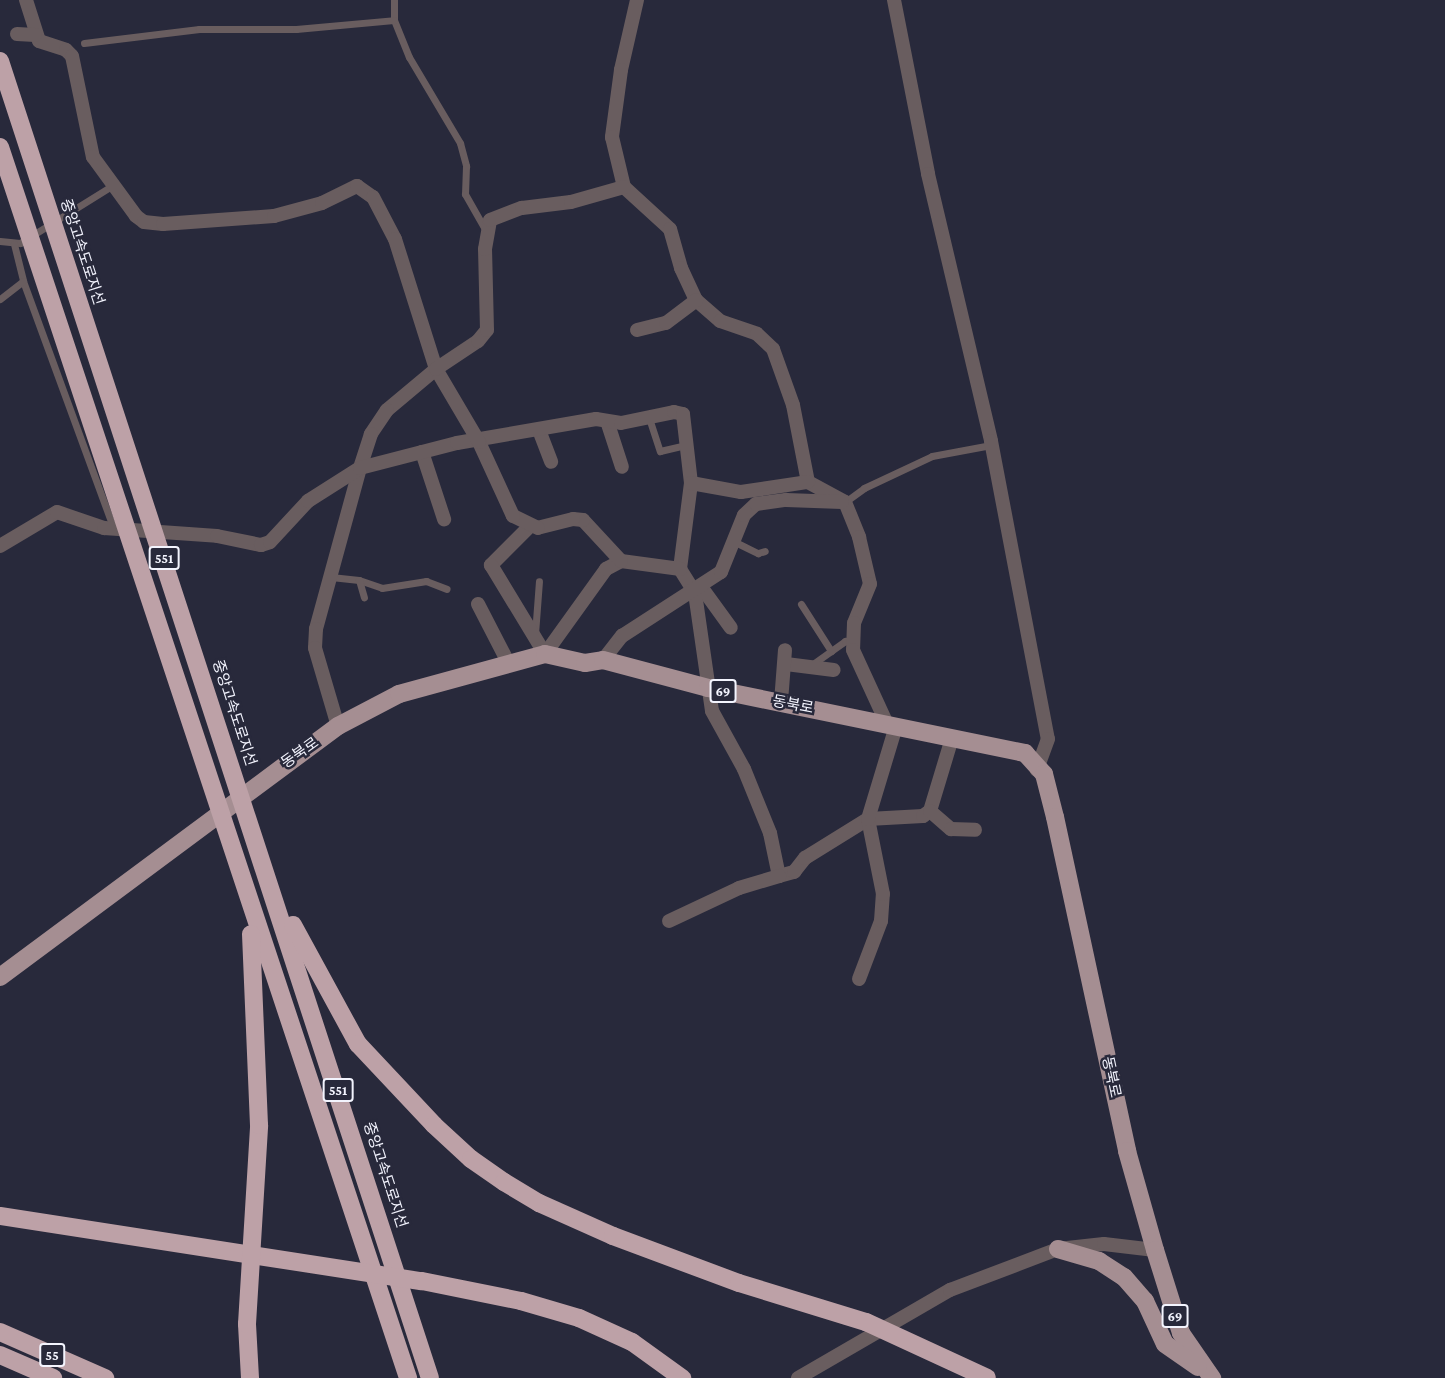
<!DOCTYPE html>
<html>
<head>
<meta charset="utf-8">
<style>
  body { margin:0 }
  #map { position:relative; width:1445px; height:1378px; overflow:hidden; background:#28293b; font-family:"Crimson Pro","Noto Sans KR",serif }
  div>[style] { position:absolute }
  .lane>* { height:7px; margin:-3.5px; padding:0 3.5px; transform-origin:3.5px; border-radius:3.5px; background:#695d5f }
  .street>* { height:14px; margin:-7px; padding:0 7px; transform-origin:7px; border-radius:7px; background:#695d5f }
  .primary>* { height:18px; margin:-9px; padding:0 9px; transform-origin:9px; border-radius:9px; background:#a58e92 }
  .highway>* { height:18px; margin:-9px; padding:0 9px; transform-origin:9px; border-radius:9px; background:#bda1a7 }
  span { translate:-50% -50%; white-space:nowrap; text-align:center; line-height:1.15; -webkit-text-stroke:5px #28293b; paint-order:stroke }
  .shield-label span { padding:2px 4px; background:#28293b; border:2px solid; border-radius:4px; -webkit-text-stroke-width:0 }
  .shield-label { font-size:14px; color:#f3f4fe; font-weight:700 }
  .street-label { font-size:15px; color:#f3f4fe }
</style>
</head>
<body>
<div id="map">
  <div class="lane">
    <i style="left:394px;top:0;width:20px;rotate:90deg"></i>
    <i style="left:394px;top:20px;width:40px;rotate:68deg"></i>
    <i style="left:409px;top:57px;width:100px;rotate:59.3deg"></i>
    <i style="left:460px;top:143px;width:24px;rotate:75deg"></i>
    <i style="left:466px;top:166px;width:28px;rotate:92deg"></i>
    <i style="left:465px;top:194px;width:43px;rotate:60.4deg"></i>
    <i style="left:84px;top:43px;width:116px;rotate:-6.9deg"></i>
    <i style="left:199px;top:29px;width:97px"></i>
    <i style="left:296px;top:29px;width:98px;rotate:-5.2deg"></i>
    <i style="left:0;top:241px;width:20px;rotate:6deg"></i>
    <i style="left:20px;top:243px;width:110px;rotate:-31.9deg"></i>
    <i style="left:14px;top:244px;width:38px;rotate:76deg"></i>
    <i style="left:23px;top:281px;width:264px;rotate:69.9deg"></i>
    <i style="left:0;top:299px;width:29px;rotate:-38deg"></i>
    <i style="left:649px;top:418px;width:35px;rotate:72deg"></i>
    <i style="left:660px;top:451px;width:28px;rotate:-13deg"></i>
    <i style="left:845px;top:502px;width:24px;rotate:-36deg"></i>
    <i style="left:864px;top:488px;width:75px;rotate:-25.2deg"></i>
    <i style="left:932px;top:456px;width:60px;rotate:-10.6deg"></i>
    <i style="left:733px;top:541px;width:28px;rotate:26deg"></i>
    <i style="left:758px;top:553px;width:7px;rotate:-16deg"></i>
    <i style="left:331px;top:577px;width:28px;rotate:6deg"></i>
    <i style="left:359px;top:580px;width:24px;rotate:19deg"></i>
    <i style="left:382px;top:588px;width:45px;rotate:-9deg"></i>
    <i style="left:426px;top:581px;width:22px;rotate:21deg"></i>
    <i style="left:359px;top:580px;width:18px;rotate:74deg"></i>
    <i style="left:801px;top:604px;width:56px;rotate:57.4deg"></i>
    <i style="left:535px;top:634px;width:53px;rotate:-85.7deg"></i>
    <i style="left:810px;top:666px;width:43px;rotate:-35.5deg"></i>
    <i style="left:845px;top:641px;width:8px;rotate:-7deg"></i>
  </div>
  <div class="street">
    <i style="left:26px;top:0;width:43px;rotate:72.4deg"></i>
    <i style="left:39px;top:41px;width:28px;rotate:18deg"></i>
    <i style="left:66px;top:50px;width:8px;rotate:45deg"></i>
    <i style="left:72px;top:56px;width:103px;rotate:78.3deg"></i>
    <i style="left:93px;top:157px;width:73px;rotate:53.9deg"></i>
    <i style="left:136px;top:216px;width:10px;rotate:37deg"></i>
    <i style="left:144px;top:222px;width:19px;rotate:6deg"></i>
    <i style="left:163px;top:224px;width:111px;rotate:-4.1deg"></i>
    <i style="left:274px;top:216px;width:50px;rotate:-15.2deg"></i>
    <i style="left:322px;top:203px;width:39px;rotate:-26deg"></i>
    <i style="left:357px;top:186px;width:19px;rotate:35deg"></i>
    <i style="left:373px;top:197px;width:47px;rotate:62.4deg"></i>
    <i style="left:395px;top:239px;width:136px;rotate:72.5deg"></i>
    <i style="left:436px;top:369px;width:64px;rotate:140.1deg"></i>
    <i style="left:387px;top:410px;width:29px;rotate:124deg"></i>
    <i style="left:371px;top:434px;width:36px;rotate:108deg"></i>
    <i style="left:360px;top:468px;width:167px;rotate:105.3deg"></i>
    <i style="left:316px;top:629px;width:19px;rotate:93deg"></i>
    <i style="left:315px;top:648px;width:81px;rotate:73.6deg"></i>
    <i style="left:637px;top:0;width:72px;rotate:102.9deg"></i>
    <i style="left:621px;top:70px;width:68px;rotate:97.7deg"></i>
    <i style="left:612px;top:137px;width:51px;rotate:76.5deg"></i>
    <i style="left:624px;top:187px;width:62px;rotate:42.4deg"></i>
    <i style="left:670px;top:229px;width:41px;rotate:74.2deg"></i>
    <i style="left:681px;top:268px;width:35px;rotate:65deg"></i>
    <i style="left:696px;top:300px;width:32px;rotate:41deg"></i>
    <i style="left:720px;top:321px;width:39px;rotate:19deg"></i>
    <i style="left:757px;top:334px;width:22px;rotate:43deg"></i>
    <i style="left:773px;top:349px;width:59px;rotate:70.3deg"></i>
    <i style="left:793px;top:405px;width:78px;rotate:79deg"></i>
    <i style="left:808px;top:482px;width:42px;rotate:28.4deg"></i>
    <i style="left:845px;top:502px;width:38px;rotate:68deg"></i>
    <i style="left:859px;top:537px;width:48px;rotate:76.8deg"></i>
    <i style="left:870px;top:584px;width:42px;rotate:112.3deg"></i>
    <i style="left:854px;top:623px;width:27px;rotate:92deg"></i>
    <i style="left:853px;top:650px;width:81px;rotate:65.3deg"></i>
    <i style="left:894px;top:0;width:177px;rotate:78.9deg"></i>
    <i style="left:928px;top:174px;width:274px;rotate:76.7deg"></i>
    <i style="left:991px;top:441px;width:303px;rotate:79.2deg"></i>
    <i style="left:1048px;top:739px;width:33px;rotate:110deg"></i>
    <i style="left:17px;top:34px;width:18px;rotate:3deg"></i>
    <i style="left:637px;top:330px;width:30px;rotate:-14deg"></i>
    <i style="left:666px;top:323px;width:38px;rotate:-37deg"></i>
    <i style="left:608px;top:424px;width:45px;rotate:72deg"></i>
    <i style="left:539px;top:430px;width:34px;rotate:69deg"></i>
    <i style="left:422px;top:452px;width:71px;rotate:71.8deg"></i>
    <i style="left:691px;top:483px;width:87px;rotate:97.3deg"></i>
    <i style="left:680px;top:569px;width:28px;rotate:58deg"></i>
    <i style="left:695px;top:593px;width:119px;rotate:81.8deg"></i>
    <i style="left:712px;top:711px;width:66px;rotate:61.1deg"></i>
    <i style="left:744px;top:769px;width:69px;rotate:67.9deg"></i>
    <i style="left:770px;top:833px;width:44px;rotate:78.2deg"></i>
    <i style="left:779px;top:876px;width:16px;rotate:-15deg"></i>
    <i style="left:794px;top:872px;width:18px;rotate:-52deg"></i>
    <i style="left:805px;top:858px;width:74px;rotate:-31.8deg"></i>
    <i style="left:868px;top:819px;width:55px;rotate:-3.1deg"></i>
    <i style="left:923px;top:816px;width:9px;rotate:-36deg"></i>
    <i style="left:930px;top:811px;width:76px;rotate:-73.2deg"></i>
    <i style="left:529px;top:527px;width:54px;rotate:135deg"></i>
    <i style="left:491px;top:565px;width:104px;rotate:58.8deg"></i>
    <i style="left:545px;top:654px;width:105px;rotate:-54.3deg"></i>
    <i style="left:606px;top:569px;width:17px;rotate:-28deg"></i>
    <i style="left:621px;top:561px;width:60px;rotate:7.7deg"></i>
    <i style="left:0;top:546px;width:66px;rotate:-30.8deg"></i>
    <i style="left:57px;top:512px;width:50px;rotate:18.8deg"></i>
    <i style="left:104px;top:528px;width:113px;rotate:4deg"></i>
    <i style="left:217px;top:536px;width:45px;rotate:11.6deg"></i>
    <i style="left:261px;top:545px;width:9px;rotate:-18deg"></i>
    <i style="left:270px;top:542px;width:56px;rotate:-47.2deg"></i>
    <i style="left:308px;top:501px;width:62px;rotate:-32.4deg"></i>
    <i style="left:360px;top:468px;width:100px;rotate:-14.5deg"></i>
    <i style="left:457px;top:443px;width:141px;rotate:-9.8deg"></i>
    <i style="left:596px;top:419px;width:25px;rotate:9deg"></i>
    <i style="left:621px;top:423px;width:54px;rotate:-11.7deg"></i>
    <i style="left:674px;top:412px;width:9px;rotate:13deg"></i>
    <i style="left:683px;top:414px;width:69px;rotate:83.4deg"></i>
    <i style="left:691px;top:483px;width:51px;rotate:10.2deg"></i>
    <i style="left:741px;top:492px;width:68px;rotate:-8.5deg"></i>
    <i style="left:621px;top:561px;width:56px;rotate:-132.8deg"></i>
    <i style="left:583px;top:520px;width:10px;rotate:-174deg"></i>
    <i style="left:573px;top:519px;width:36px;rotate:166deg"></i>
    <i style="left:538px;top:528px;width:28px;rotate:-154deg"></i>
    <i style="left:513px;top:516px;width:81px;rotate:-114.7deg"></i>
    <i style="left:479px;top:442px;width:85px;rotate:-120.5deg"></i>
    <i style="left:436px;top:369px;width:50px;rotate:-33.7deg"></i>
    <i style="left:478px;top:341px;width:14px;rotate:-51deg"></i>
    <i style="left:487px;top:330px;width:81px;rotate:-91.4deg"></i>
    <i style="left:485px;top:249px;width:29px;rotate:-80deg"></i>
    <i style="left:490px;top:220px;width:34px;rotate:-21deg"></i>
    <i style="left:522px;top:208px;width:49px;rotate:-7deg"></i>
    <i style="left:571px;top:202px;width:55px;rotate:-15.8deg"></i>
    <i style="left:702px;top:588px;width:49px;rotate:54.1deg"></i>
    <i style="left:478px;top:604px;width:68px;rotate:62.7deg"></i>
    <i style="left:603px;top:660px;width:31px;rotate:-52deg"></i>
    <i style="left:622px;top:636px;width:118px;rotate:-32.9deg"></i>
    <i style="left:721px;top:572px;width:61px;rotate:-68deg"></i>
    <i style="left:744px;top:515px;width:16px;rotate:-43deg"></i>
    <i style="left:756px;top:504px;width:30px;rotate:-8deg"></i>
    <i style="left:786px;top:500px;width:56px;rotate:2deg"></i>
    <i style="left:786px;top:664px;width:48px;rotate:7.1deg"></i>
    <i style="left:781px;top:702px;width:52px;rotate:-85.6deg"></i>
    <i style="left:930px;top:811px;width:28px;rotate:41deg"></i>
    <i style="left:951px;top:829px;width:24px;rotate:2deg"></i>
    <i style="left:669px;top:921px;width:77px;rotate:-25.2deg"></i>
    <i style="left:739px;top:888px;width:42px;rotate:-16.7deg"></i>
    <i style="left:859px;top:979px;width:62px;rotate:-69.2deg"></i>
    <i style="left:881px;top:921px;width:27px;rotate:-86deg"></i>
    <i style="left:883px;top:894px;width:76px;rotate:-101.3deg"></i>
    <i style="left:868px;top:819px;width:97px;rotate:-73.2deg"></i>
    <i style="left:798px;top:1378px;width:176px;rotate:-30.1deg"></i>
    <i style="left:950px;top:1290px;width:116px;rotate:-20.8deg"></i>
    <i style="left:1058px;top:1249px;width:46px;rotate:-6.2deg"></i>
    <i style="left:1104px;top:1244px;width:51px;rotate:6.7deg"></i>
  </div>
  <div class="primary">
    <i style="left:0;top:977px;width:421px;rotate:-36.6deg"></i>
    <i style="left:338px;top:726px;width:69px;rotate:-27.7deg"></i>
    <i style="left:399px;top:694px;width:151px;rotate:-15.3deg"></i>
    <i style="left:545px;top:654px;width:41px;rotate:12.7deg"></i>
    <i style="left:585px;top:663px;width:18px;rotate:-9deg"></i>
    <i style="left:603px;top:660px;width:109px;rotate:14.9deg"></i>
    <i style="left:708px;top:688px;width:324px;rotate:11.6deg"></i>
    <i style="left:1025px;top:753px;width:28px;rotate:48deg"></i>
    <i style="left:1044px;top:774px;width:44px;rotate:75.7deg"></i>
    <i style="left:1055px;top:817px;width:342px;rotate:77.8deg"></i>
    <i style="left:1127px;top:1151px;width:103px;rotate:74.2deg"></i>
    <i style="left:1155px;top:1250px;width:87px;rotate:72.6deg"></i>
    <i style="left:1181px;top:1333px;width:55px;rotate:55.4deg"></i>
    <i style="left:1058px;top:1249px;width:43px;rotate:16.3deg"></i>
    <i style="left:1099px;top:1261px;width:30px;rotate:33deg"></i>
    <i style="left:1124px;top:1277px;width:32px;rotate:49deg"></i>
    <i style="left:1145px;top:1301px;width:47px;rotate:65.1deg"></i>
    <i style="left:1165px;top:1344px;width:40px;rotate:34.9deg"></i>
  </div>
  <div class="highway">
    <i style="left:0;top:61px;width:1385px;rotate:71.92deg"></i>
    <i style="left:0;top:147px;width:1297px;rotate:71.66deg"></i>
    <i style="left:293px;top:925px;width:136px;rotate:61.4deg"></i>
    <i style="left:358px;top:1044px;width:111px;rotate:46.8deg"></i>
    <i style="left:434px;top:1125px;width:50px;rotate:42.6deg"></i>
    <i style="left:471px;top:1159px;width:40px;rotate:34.9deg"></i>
    <i style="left:504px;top:1182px;width:41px;rotate:31deg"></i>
    <i style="left:539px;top:1203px;width:81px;rotate:24deg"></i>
    <i style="left:613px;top:1236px;width:134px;rotate:20.5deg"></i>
    <i style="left:739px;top:1283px;width:133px;rotate:17.1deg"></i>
    <i style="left:866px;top:1322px;width:133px;rotate:24.8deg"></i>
    <i style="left:0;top:1216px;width:427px;rotate:8.8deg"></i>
    <i style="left:422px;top:1281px;width:101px;rotate:11.4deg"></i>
    <i style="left:521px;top:1301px;width:60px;rotate:16.3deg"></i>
    <i style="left:579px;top:1318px;width:58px;rotate:24.4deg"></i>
    <i style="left:632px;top:1342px;width:62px;rotate:35.8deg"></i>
    <i style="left:0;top:1332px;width:115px;rotate:23.7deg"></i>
    <i style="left:0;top:1355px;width:58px;rotate:23.5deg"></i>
    <i style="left:250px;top:1378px;width:54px;rotate:-93.2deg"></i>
    <i style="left:247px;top:1324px;width:199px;rotate:-86.5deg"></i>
    <i style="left:259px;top:1125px;width:191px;rotate:-92.4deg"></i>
  </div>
  <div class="shield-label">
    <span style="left:164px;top:558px">551</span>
    <span style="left:723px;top:691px">69</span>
    <span style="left:338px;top:1090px">551</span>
    <span style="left:1175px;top:1316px">69</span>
    <span style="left:52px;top:1355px">55</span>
  </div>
  <div class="street-label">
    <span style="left:82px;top:252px;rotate:72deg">중앙고속도로지선</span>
    <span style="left:793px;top:705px;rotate:11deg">동북로</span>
    <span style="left:234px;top:713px;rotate:72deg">중앙고속도로지선</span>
    <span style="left:300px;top:753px;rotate:-35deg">동북로</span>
    <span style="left:1111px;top:1077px;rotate:78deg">동북로</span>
    <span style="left:385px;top:1175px;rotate:72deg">중앙고속도로지선</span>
  </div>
</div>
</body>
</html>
